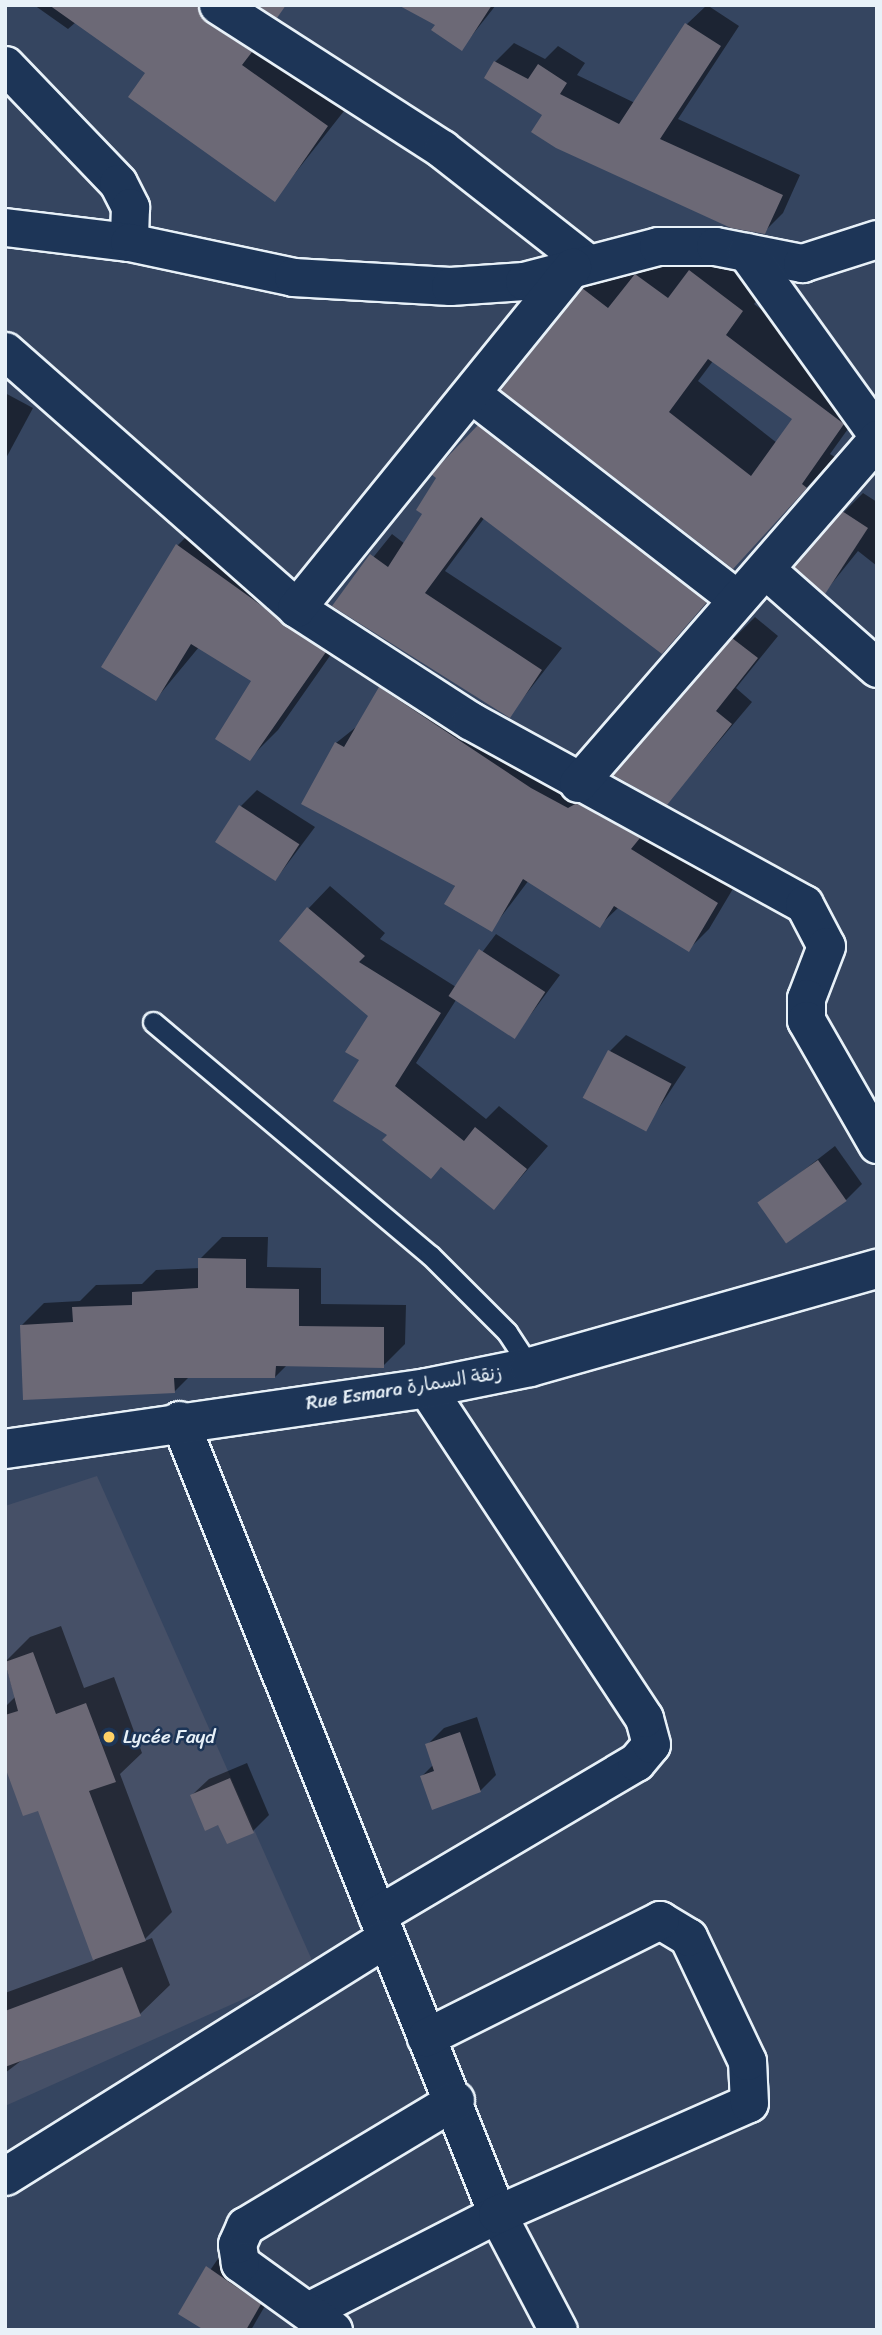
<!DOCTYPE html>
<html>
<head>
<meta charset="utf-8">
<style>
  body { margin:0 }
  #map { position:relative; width:882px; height:2335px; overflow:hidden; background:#354560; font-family:Sriracha,"Playpen Sans Arabic",sans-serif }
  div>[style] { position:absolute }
  .built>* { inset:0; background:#465067 }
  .shadow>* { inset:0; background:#0007 }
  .building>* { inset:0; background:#6c6976; transform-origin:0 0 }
  .roads { filter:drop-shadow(2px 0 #e8f1f8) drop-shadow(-2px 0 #e8f1f8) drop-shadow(0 2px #e8f1f8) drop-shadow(0 -2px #e8f1f8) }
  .service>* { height:19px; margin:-9.5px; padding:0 9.5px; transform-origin:9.5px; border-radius:9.5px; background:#1d3557 }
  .minor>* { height:37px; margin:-18.5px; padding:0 18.5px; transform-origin:18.5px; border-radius:18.5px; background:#1d3557 }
  .tertiary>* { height:38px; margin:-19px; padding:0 19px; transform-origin:19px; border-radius:19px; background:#1d3557 }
  .dots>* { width:19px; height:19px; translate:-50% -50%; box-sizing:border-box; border:4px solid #1d3557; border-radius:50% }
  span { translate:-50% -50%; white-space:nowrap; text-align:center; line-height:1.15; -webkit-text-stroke:5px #1d3557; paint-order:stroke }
  .street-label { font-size:19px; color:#e8f1f8 }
  .poi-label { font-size:19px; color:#e8f1f8 }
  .left { translate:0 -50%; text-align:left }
  .frame { position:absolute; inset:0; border:7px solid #e8f1f8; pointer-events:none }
</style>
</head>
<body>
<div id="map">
  <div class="built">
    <i style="clip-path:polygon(97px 1476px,315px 1967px,5px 2106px,5px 1506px)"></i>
  </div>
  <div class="shadow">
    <i style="clip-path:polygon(34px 5px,225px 5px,355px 97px,274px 200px,147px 73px,76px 22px,68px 29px)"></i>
    <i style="clip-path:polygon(401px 5px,496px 5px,462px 48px,437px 24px)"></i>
    <i style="clip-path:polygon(707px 5px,739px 26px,678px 119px,800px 175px,783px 213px,764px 232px,545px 114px,495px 62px,514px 43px,545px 59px,558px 46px,585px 63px,577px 75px,635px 103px,687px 24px)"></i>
    <i style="clip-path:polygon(evenodd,719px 242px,772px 281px,754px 304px,873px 394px,830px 454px,835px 457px,733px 567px,583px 289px,613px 260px,635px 276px,666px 245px,695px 266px,719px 242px,713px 361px,794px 419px,777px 443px,698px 381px,713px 361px)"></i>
    <i style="clip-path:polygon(5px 393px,33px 408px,5px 460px)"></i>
    <i style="clip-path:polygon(501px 405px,727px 580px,662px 652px,485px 517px,445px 571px,562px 648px,509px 716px,334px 606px,392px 534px,405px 544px,424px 514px,438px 478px,434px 474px)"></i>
    <i style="clip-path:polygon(863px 493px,877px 502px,877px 566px,858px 551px,825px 592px,844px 512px)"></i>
    <i style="clip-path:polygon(206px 517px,353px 623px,278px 730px,249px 759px,253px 680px,199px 647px,156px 699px,103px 666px,178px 545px)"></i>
    <i style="clip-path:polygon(755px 617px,778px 636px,736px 688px,752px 702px,667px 803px,733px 639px)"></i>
    <i style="clip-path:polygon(401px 667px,737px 882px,709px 929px,689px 949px,619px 907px,599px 926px,529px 880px,491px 930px,336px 743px,360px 724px)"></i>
    <i style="clip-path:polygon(257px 790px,315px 827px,276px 879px,241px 806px)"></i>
    <i style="clip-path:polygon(330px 886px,385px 933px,380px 939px,456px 987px,496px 934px,560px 975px,514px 1037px,456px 1000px,416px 1063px,486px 1119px,499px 1106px,548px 1146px,494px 1208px,442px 1166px,431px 1177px,389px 1135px,361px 1059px,370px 1016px,308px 909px)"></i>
    <i style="clip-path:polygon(626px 1035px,686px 1067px,645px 1129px,610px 1051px)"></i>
    <i style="clip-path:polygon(835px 1146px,862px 1184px,846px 1200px,760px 1204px)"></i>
    <i style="clip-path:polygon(222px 1237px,268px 1237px,267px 1267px,321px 1268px,321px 1304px,406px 1305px,405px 1344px,383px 1366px,287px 1365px,275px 1377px,190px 1376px,174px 1392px,22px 1325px,44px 1303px,80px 1301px,96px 1285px,142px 1284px,156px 1270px,200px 1268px,200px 1259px)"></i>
    <i style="clip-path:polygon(61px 1626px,84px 1688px,114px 1677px,142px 1753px,120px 1774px,172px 1912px,142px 1942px,152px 1938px,170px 1985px,140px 2014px,26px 2057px,5px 2073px,5px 1993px,95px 1960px,39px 1808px,5px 1762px,5px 1707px,15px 1697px,5px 1662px,30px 1637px)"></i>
    <i style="clip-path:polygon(477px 1717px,496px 1775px,480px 1791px,422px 1776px,434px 1764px,427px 1745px,444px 1728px)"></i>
    <i style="clip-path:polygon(247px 1763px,269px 1815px,253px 1831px,219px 1823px,192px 1795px,209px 1779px)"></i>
    <i style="clip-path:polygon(224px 2250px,276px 2287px,251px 2330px,207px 2330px,180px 2314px)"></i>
  </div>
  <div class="building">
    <i style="clip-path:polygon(49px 5px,197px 5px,206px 22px,252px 52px,242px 65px,328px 126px,275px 202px,128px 97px,145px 73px)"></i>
    <i style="clip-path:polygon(257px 5px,286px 5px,277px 18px)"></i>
    <i style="clip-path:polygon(398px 5px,492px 5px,462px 51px,431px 30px,435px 25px)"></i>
    <i style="clip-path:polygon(685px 23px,721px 46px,660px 139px,783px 195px,765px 234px,731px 228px,556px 148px,531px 132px,542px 115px,484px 78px,494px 61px,528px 79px,538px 64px,567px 83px,560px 94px,619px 124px)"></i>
    <i style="clip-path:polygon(evenodd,689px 270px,743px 311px,726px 335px,844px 424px,802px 484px,807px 488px,733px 569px,501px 390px,582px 288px,608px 308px,635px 274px,668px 298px,689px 270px,708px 359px,792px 419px,751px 476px,669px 412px,708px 359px)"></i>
    <i style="clip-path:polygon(478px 425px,707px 602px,662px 654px,481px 517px,425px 593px,542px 670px,510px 718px,332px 606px,370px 554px,388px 567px,422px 514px,416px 510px,436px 478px,431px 474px)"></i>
    <i style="clip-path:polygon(842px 511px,868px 528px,825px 594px,794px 567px)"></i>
    <i style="clip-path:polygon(176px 544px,326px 652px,250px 761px,215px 739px,251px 681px,191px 644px,156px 701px,101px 667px)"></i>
    <i style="clip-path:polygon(732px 638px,758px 658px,716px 711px,732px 724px,667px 805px,613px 775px)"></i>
    <i style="clip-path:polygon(379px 687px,531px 788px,568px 808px,577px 803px,640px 838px,631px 849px,718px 903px,689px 952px,614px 906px,600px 928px,523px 879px,492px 932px,444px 904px,455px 886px,301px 804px,335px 742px,344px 747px)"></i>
    <i style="left:239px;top:805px;width:72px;height:44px;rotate:33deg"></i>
    <i style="clip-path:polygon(307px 907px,365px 956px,359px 962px,441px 1013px,395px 1086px,464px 1141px,475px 1127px,527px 1169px,494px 1210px,441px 1167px,431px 1179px,382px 1140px,387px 1135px,333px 1101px,359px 1060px,345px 1052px,368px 1016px,279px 941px)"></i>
    <i style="left:479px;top:949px;width:79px;height:56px;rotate:33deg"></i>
    <i style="left:608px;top:1050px;width:72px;height:54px;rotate:28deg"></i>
    <i style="left:818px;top:1160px;width:50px;height:74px;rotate:55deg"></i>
    <i style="clip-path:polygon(198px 1258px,246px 1259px,246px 1288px,299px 1289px,299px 1326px,384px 1327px,384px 1368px,276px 1366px,275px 1378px,174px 1378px,175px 1393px,23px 1400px,20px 1325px,73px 1322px,72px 1307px,132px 1305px,132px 1292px,198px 1288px)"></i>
    <i style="clip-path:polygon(33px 1652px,56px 1714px,86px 1703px,116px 1782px,89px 1791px,146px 1941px,93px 1960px,38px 1811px,23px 1816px,5px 1767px,5px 1715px,18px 1711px,5px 1662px)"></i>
    <i style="clip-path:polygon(460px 1732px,481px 1792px,432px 1810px,420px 1776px,434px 1771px,425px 1744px)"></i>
    <i style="clip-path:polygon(230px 1778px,254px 1833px,227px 1844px,218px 1825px,205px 1831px,190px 1795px)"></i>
    <i style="clip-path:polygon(122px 1967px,141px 2016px,5px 2067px,5px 2011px)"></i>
    <i style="clip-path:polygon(206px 2266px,261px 2304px,246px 2330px,204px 2330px,178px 2314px)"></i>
  </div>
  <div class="roads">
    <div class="service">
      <i style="left:153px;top:1022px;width:362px;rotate:40.1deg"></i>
      <i style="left:430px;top:1255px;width:109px;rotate:45deg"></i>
      <i style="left:507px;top:1332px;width:42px;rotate:56.7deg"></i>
    </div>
    <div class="minor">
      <i style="left:218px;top:5px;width:266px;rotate:32.7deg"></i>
      <i style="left:442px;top:149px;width:182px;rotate:38.1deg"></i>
      <i style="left:5px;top:65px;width:163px;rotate:46.2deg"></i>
      <i style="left:118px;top:183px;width:27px;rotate:63deg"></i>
      <i style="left:130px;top:207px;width:35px;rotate:92deg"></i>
      <i style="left:5px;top:227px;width:125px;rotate:6.9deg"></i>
      <i style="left:129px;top:242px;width:168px;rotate:12deg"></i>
      <i style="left:293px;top:277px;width:157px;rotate:3.3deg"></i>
      <i style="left:450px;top:286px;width:74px;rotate:-3.9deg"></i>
      <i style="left:524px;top:281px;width:138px;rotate:-14.6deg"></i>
      <i style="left:658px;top:246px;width:57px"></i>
      <i style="left:715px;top:246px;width:89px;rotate:11.1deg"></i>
      <i style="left:802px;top:263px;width:79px;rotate:-17.7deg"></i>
      <i style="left:746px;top:252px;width:224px;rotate:54.3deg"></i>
      <i style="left:5px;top:351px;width:388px;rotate:41.4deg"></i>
      <i style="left:296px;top:608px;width:208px;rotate:32.9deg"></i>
      <i style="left:471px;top:721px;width:380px;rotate:28.8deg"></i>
      <i style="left:804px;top:904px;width:47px;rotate:62.4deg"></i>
      <i style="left:826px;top:946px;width:56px;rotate:111deg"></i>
      <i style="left:806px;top:998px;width:22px;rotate:90deg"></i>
      <i style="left:806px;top:1020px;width:143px;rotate:60.2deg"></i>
      <i style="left:473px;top:395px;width:332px;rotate:37.7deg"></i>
      <i style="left:766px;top:570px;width:148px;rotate:41.4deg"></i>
      <i style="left:296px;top:608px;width:439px;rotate:-51deg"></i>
      <i style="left:578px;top:783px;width:456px;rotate:-49deg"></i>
      <i style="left:179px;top:1420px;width:855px;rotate:68.17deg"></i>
      <i style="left:497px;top:2214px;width:131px;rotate:62.3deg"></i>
      <i style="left:377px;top:1915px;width:301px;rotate:-30.6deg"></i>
      <i style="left:636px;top:1762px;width:23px;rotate:-50deg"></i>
      <i style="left:651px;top:1744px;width:27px;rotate:-105deg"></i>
      <i style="left:644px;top:1718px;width:396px;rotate:-123.4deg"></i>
      <i style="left:5px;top:2176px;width:449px;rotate:-32deg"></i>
      <i style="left:308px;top:2311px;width:212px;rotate:-27.2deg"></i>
      <i style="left:497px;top:2214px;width:275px;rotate:-23.8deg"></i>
      <i style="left:749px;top:2103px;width:42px;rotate:-92.7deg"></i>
      <i style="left:747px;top:2061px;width:137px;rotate:-115.4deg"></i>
      <i style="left:688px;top:1937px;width:33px;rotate:-149deg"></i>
      <i style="left:660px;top:1920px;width:262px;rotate:153.4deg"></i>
      <i style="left:333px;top:2330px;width:115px;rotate:-144.2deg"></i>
      <i style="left:240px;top:2263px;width:19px;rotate:-99deg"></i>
      <i style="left:237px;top:2244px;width:20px;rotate:-66deg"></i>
      <i style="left:245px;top:2226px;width:245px;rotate:-31deg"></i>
    </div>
    <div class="tertiary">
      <i style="left:5px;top:1449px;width:425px;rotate:-8.2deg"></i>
      <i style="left:426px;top:1388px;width:106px;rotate:-11.4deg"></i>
      <i style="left:530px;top:1367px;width:361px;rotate:-15.8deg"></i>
    </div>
  </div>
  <div class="dots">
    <i style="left:109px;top:1737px;background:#ffd166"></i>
  </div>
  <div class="street-label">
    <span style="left:404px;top:1388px;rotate:-9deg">Rue Esmara زنقة السمارة</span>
  </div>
  <div class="poi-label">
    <span class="left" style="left:123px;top:1737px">Lycée Fayd</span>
  </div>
  <div class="frame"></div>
</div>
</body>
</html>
